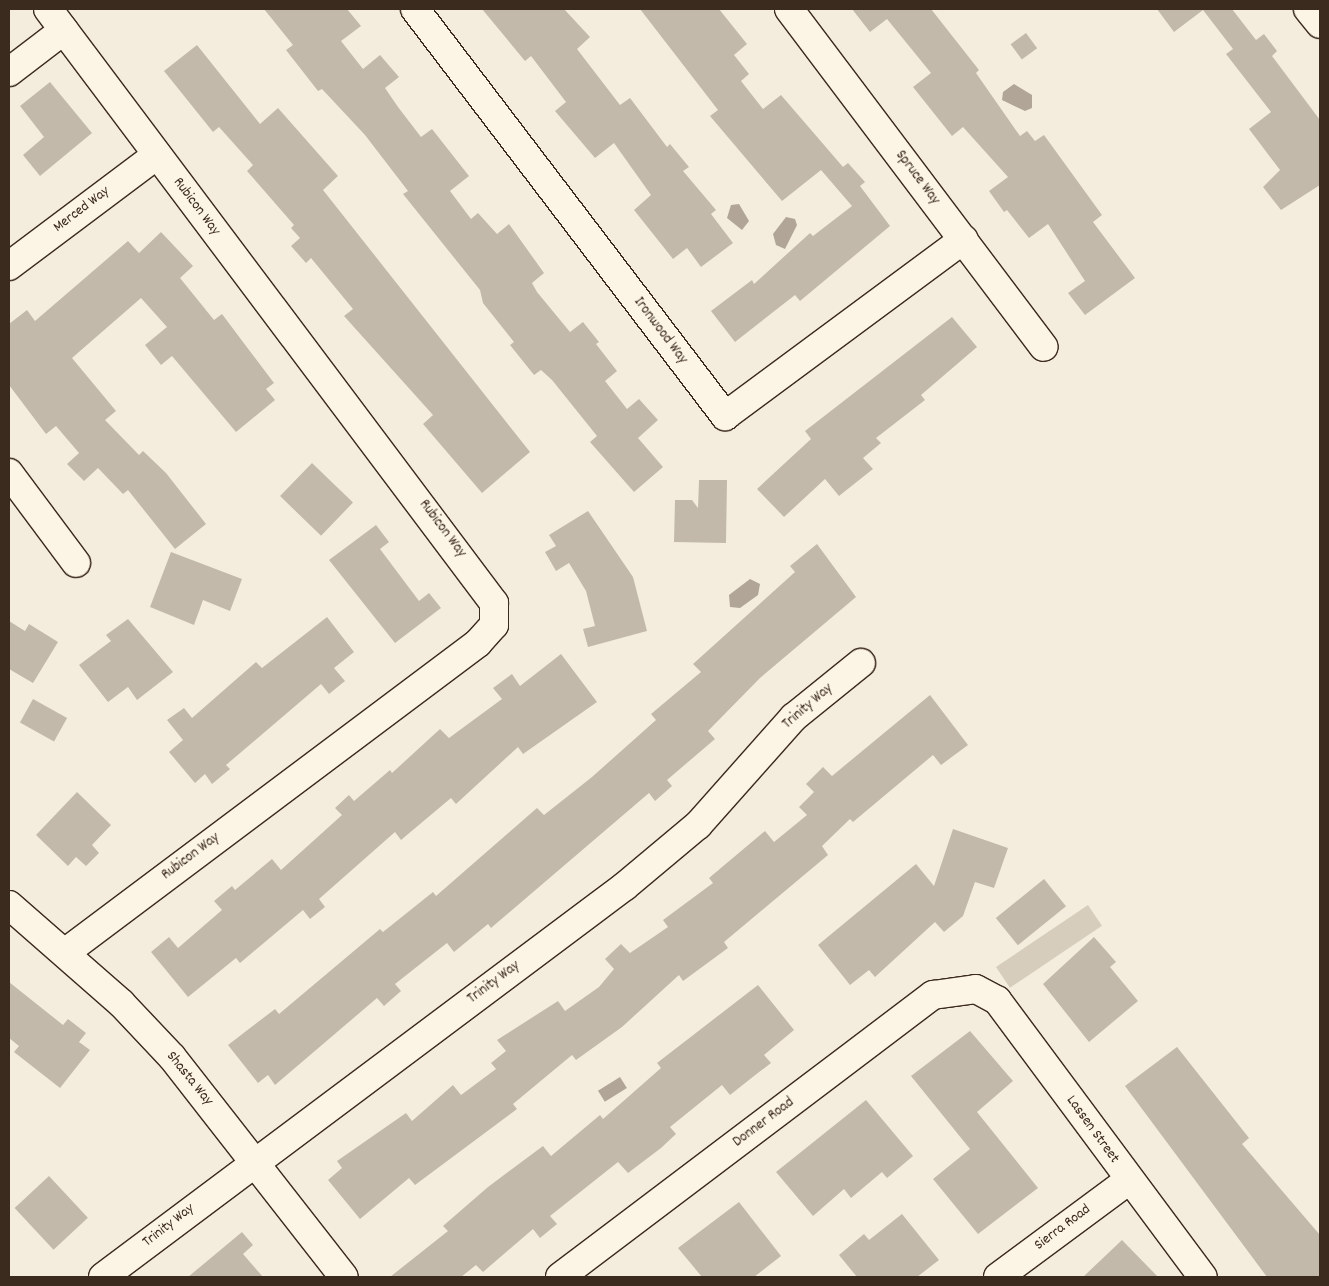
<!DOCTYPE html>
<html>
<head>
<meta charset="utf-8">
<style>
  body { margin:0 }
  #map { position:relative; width:1329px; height:1286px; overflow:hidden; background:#f4eddd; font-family:Dekko,sans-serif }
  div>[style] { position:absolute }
  .green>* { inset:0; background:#d6cdbd; transform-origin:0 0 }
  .water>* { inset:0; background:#b0a596; transform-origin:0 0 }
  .building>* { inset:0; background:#c3b9aa; transform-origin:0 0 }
  .roads { filter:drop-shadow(1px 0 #3b2a1e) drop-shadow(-1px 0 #3b2a1e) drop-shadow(0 1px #3b2a1e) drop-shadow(0 -1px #3b2a1e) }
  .minor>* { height:28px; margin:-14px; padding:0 14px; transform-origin:14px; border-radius:14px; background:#fcf5e5 }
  span { translate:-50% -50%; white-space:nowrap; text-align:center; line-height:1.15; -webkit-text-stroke:4px #fcf5e5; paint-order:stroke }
  .street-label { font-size:15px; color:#3b2a1e }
  .frame { position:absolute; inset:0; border:10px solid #3b2a1e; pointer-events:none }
</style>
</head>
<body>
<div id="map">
  <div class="green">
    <i style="left:1088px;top:905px;width:25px;height:111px;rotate:56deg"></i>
  </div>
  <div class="water">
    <i style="clip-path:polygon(1014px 84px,1032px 95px,1032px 108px,1025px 111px,1002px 100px,1003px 92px)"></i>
    <i style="clip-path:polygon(739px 204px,749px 221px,742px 230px,727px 218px,731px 205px)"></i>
    <i style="clip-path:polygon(786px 217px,795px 219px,797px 225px,785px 249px,776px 245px,773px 234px)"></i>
    <i style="clip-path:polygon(750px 579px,760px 584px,758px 595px,740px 608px,730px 607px,729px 595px)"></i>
    <i style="left:620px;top:1077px;width:13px;height:26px;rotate:58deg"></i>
  </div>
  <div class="building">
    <i style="clip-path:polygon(264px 9px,347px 9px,361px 26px,341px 41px,363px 69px,380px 55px,399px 77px,385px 88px,398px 107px,421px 137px,432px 129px,469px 176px,450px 191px,471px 219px,478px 213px,497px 234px,509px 224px,544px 273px,532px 283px,537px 292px,570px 332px,583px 322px,599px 342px,596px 344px,617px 371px,605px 381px,627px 409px,639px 399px,658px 420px,638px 438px,663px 467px,634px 492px,590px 442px,597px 436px,552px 380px,541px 370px,534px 375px,510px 345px,514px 342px,483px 303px,480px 290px,403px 194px,408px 191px,365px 135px,322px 89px,318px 91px,286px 50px,293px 45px)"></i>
    <i style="clip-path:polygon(482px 9px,564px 9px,590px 37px,577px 49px,620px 105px,630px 98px,667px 147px,670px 144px,689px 167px,683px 171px,716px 210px,711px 214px,733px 243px,701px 267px,687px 248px,673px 259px,634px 210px,651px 195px,614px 143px,595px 158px,555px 111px,566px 102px,531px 56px,525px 61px)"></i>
    <i style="clip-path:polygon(640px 9px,719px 9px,747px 44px,734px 55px,749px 74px,741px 81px,763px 109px,781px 95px,843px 167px,848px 163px,865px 182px,860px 186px,890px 226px,800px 301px,795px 295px,735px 342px,711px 311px,752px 280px,754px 284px,810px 233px,813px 236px,852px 206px,821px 170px,782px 201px,710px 116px,718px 110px)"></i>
    <i style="clip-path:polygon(852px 9px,931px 9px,979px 70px,976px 73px,1020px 136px,1027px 131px,1035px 141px,1044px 135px,1102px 215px,1093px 222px,1135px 278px,1085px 315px,1068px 293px,1085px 281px,1048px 224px,1029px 238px,1007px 210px,1004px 212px,989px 191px,1008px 177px,963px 127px,952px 136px,913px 87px,931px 73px,887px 19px,870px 32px)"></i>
    <i style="clip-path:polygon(1157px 9px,1232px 9px,1256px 40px,1264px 34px,1277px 51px,1272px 56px,1320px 120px,1320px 185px,1281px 210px,1263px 187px,1280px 170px,1249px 129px,1271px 112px,1226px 54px,1233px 49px,1203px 10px,1174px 32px)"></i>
    <i style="left:1026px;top:33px;width:19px;height:19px;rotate:54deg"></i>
    <i style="clip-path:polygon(197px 45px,260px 124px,278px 108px,338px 176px,323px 190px,530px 452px,482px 493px,423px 424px,433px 415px,344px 316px,353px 309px,311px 258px,306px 263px,291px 246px,300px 238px,291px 228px,294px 225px,247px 171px,253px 165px,219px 127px,213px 132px,164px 71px)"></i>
    <i style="clip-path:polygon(50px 82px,92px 133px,40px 176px,23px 155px,44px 137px,20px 106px)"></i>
    <i style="clip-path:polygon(161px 232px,193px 266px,180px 278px,214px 320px,222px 314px,243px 342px,274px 383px,266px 389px,275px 400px,236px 432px,172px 356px,161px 365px,145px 345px,167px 327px,141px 298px,72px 358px,116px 411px,105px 420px,139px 455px,143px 451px,166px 473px,206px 524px,175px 549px,128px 490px,123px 494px,98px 468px,84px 481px,67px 464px,79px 453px,56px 426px,46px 434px,9px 385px,9px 324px,27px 310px,35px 321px,128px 241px,139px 253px)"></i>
    <i style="clip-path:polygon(952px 317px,977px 347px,921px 395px,925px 400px,876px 438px,881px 443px,863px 458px,873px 469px,839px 496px,825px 479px,784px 517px,757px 489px,811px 439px,805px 431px)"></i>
    <i style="left:312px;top:463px;width:57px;height:46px;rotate:44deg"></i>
    <i style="clip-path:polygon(699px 480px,727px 480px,726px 543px,674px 542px,675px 500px,692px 500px,698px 508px)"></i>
    <i style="clip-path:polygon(588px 511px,633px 577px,647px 631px,588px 647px,583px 629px,595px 626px,586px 591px,569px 563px,556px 571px,545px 552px,556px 546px,549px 535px)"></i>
    <i style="clip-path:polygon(376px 525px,389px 542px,380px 549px,419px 601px,429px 593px,441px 608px,395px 643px,329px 560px)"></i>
    <i style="clip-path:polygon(817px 544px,856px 597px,760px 678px,708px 731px,715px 739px,667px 780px,672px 786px,655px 801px,649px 793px,491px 928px,488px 924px,454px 952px,447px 943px,395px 984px,401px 991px,384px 1006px,377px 998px,275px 1085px,268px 1075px,258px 1083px,228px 1045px,275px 1009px,279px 1014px,380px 929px,383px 932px,433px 892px,436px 896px,537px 808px,544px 815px,592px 777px,656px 720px,651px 714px,701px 672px,693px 664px,795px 572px,790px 566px)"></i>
    <i style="clip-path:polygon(171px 552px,242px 579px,230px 611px,203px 600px,194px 625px,150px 607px)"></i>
    <i style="clip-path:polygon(327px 617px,354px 652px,334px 668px,345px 681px,329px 694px,321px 684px,226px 765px,230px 769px,212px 784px,205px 774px,195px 783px,169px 752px,183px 740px,167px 720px,184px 708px,192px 718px,256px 662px,262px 668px)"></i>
    <i style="clip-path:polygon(128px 619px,173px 672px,137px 700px,128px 687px,108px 702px,79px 665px,111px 641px,106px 635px)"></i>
    <i style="clip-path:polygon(9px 621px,25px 631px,29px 624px,58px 642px,33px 683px,9px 669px)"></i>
    <i style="clip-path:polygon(561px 654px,597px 702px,523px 754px,518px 747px,456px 804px,451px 798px,401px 840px,395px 832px,319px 899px,325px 907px,310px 919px,303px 910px,240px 963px,236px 958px,188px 997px,151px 952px,169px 937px,178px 948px,222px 910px,214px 901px,232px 886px,235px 890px,272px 859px,281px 870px,342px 815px,335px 808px,349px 795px,354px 801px,390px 770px,392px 773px,440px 729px,449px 738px,502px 699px,493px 688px,512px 674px,520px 686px)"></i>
    <i style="clip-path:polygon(930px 695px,968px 745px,941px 765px,933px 755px,853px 822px,850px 819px,822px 846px,828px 855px,724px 942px,728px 948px,683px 981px,679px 975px,622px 1027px,576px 1060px,572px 1055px,513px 1104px,517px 1109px,415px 1185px,409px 1178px,360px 1219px,328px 1180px,342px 1168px,337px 1161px,406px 1113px,412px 1121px,453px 1085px,461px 1095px,496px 1069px,491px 1063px,506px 1051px,497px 1040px,558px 1001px,565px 1011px,599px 987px,614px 969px,605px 959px,621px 944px,630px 953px,668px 927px,663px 920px,713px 883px,709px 878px,765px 831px,774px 842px,807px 815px,799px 807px,814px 792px,806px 784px,823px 767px,832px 776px)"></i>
    <i style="left:33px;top:699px;width:39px;height:27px;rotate:29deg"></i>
    <i style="clip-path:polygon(77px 792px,111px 825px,92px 845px,99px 853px,86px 866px,76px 857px,68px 866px,36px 835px)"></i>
    <i style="clip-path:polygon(953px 829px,1008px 848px,994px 888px,975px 882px,963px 916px,944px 932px,935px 922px,875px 977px,869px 970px,850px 985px,818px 945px,916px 864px,934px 886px)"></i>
    <i style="left:1044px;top:879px;width:35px;height:62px;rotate:51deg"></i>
    <i style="clip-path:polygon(1094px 937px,1116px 962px,1110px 967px,1138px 1001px,1089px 1042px,1043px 984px)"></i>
    <i style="clip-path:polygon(9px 982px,63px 1025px,68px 1019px,86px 1033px,79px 1042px,90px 1050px,60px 1088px,14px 1052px,19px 1046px,9px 1038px)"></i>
    <i style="clip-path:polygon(758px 985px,794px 1030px,764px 1055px,771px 1063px,754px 1076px,730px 1095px,722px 1085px,670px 1127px,676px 1134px,661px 1148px,628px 1173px,618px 1162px,550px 1216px,557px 1224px,540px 1238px,533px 1229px,483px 1272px,476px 1265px,461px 1277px,390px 1277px,448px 1231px,443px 1226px,488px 1187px,543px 1146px,551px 1156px,600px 1115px,603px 1119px,661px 1068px,657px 1063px)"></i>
    <i style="clip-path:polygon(970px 1031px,1013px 1081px,977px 1112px,1038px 1188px,978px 1234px,933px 1179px,970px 1149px,911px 1076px)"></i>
    <i style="clip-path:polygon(1177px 1047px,1249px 1138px,1242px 1144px,1320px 1235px,1320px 1277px,1267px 1277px,1125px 1086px)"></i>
    <i style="clip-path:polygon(866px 1100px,913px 1156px,887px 1178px,882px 1172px,851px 1198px,844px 1189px,813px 1216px,776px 1172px)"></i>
    <i style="left:49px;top:1176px;width:57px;height:47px;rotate:47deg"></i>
    <i style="clip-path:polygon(739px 1202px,781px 1256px,754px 1277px,702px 1277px,678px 1248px)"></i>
    <i style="clip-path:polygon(902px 1214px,939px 1260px,917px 1277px,857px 1277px,839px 1255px,864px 1234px,869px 1240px)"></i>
    <i style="clip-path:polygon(242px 1232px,253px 1245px,243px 1254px,263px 1277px,188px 1277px)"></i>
    <i style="clip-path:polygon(1122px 1240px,1158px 1277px,1083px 1277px)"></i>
  </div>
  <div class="roads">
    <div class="minor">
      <i style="left:48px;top:9px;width:743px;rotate:53.1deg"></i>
      <i style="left:494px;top:603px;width:22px;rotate:90deg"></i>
      <i style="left:494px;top:625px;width:24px;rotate:132deg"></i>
      <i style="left:478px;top:643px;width:515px;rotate:143.13deg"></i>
      <i style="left:415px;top:9px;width:512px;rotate:52.7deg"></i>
      <i style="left:725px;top:416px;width:297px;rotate:-36.5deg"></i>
      <i style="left:789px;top:9px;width:423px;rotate:53deg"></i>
      <i style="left:1308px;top:9px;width:19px;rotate:51deg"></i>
      <i style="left:9px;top:72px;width:69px;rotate:-37.4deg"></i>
      <i style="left:9px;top:266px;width:185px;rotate:-36.9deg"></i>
      <i style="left:9px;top:473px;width:112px;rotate:53.3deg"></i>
      <i style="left:9px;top:905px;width:149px;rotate:41.2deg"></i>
      <i style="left:121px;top:1003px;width:74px;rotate:46.6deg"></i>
      <i style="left:172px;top:1057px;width:279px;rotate:52deg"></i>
      <i style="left:103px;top:1277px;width:652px;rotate:-36.83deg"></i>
      <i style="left:625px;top:886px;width:95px;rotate:-39.9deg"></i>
      <i style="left:698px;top:825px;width:144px;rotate:-48.4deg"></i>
      <i style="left:794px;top:717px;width:86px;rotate:-38.9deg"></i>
      <i style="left:560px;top:1277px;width:468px;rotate:-37.1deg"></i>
      <i style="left:933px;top:995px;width:43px;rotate:-7.9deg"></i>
      <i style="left:976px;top:989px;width:24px;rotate:28deg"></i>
      <i style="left:997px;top:1000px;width:345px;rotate:53.4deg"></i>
      <i style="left:998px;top:1277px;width:163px;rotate:-36.5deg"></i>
    </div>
  </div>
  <div class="street-label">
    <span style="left:917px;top:178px;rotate:53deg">Spruce Way</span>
    <span style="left:196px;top:207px;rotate:53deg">Rubicon Way</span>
    <span style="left:82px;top:210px;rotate:-37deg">Merced Way</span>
    <span style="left:660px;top:331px;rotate:53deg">Ironwood Way</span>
    <span style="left:442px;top:529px;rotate:53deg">Rubicon Way</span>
    <span style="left:808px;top:707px;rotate:-41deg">Trinity Way</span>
    <span style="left:191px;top:857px;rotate:-37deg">Rubicon Way</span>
    <span style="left:494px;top:983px;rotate:-37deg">Trinity Way</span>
    <span style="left:189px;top:1079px;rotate:51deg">Shasta Way</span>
    <span style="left:764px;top:1123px;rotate:-37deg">Donner Road</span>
    <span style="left:1092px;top:1130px;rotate:54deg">Lassen Street</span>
    <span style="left:169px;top:1226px;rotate:-38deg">Trinity Way</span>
    <span style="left:1063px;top:1228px;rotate:-37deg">Sierra Road</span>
  </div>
  <div class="frame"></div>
</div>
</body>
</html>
